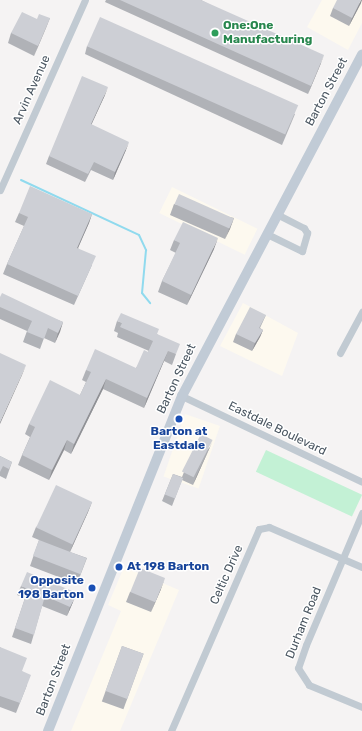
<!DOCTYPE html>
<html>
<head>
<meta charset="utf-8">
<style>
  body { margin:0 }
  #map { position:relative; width:362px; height:731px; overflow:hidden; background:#f5f3f3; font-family:Rubik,sans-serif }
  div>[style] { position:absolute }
  .commercial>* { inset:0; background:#fdf9ef; transform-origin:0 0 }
  .green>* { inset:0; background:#c3f1d5; transform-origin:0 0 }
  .stream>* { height:2px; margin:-1px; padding:0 1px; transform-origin:1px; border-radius:1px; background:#90daee }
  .minor>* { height:7px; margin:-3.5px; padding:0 3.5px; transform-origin:3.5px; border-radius:3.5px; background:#c1cad2 }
  .secondary>* { height:10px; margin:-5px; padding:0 5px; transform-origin:5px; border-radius:5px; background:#c1cbd6 }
  .wall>* { inset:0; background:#b0b2b7; transform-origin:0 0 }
  .shaded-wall>* { inset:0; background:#909195 }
  .building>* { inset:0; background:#cdcfd5; transform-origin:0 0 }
  .dots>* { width:11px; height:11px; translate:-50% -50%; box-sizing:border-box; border:2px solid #fff; border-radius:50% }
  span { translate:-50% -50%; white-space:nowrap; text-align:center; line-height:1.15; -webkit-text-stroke:3px #fff; paint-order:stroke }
  .leisure-label { font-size:12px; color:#27864d; font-weight:700 }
  .left { translate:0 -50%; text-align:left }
  .street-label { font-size:12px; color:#4a5661 }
  .transit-label { font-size:12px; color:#164399; font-weight:700 }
  .right { translate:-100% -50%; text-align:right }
</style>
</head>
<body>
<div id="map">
  <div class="commercial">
    <i style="clip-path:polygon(322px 0,362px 0,362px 23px,348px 50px,307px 27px)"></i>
    <i style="left:172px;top:187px;width:95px;height:29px;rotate:26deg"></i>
    <i style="clip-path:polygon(243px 303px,298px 333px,282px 376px,220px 346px)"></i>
    <i style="left:185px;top:414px;width:37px;height:66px;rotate:19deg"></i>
    <i style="clip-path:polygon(124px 567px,179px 590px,120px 731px,71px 731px,121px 611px,108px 605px)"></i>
  </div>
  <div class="green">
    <i style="left:266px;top:450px;width:106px;height:24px;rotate:25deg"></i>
  </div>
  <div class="stream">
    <i style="left:21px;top:180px;width:130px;rotate:25deg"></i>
    <i style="left:139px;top:235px;width:17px;rotate:65deg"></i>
    <i style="left:146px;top:250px;width:43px;rotate:95.3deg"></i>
    <i style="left:142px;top:293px;width:13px;rotate:51deg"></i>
  </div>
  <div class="minor">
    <i style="left:0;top:190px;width:208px;rotate:-65.9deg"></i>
    <i style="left:267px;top:234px;width:39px;rotate:26deg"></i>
    <i style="left:302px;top:251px;width:19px;rotate:-74deg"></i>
    <i style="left:307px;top:233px;width:6px;rotate:-121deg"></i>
    <i style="left:304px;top:228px;width:30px;rotate:-153deg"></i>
    <i style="left:340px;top:353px;width:47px;rotate:-61.8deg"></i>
    <i style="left:182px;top:396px;width:199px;rotate:25.5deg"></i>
    <i style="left:362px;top:513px;width:143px;rotate:113deg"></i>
    <i style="left:306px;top:645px;width:24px;rotate:109deg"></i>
    <i style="left:298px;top:668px;width:20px;rotate:57deg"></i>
    <i style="left:309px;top:685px;width:57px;rotate:22.5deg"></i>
    <i style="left:171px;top:731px;width:220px;rotate:-66.5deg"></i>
    <i style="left:259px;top:529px;width:10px;rotate:-11deg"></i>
    <i style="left:269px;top:527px;width:101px;rotate:23.3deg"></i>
  </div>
  <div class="secondary">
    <i style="left:48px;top:731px;width:361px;rotate:-68.2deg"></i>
    <i style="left:182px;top:396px;width:386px;rotate:-62.2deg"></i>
  </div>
  <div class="wall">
    <i style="clip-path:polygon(106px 0,201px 0,321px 63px,308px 94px,105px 2px)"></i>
    <i style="clip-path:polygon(361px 3px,349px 26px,330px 16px,333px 8px)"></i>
    <i style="clip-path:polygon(50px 18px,34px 56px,8px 43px,11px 33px,37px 19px)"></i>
    <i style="clip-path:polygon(87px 46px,295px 114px,282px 145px,85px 54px)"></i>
    <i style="clip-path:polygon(105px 95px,91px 125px,126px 150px,113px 180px,91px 170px,85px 182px,46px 164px,49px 156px)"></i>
    <i style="clip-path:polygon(174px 204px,234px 218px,225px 239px,170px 215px)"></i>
    <i style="clip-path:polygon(19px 213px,92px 214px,89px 223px,78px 248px,92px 265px,74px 305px,3px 274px,7px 264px,24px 226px,15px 222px)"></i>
    <i style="clip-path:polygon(174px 240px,214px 249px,187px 305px,158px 292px,162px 281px,176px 253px,170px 250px)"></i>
    <i style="clip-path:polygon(0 297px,63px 322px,55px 343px,44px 338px,40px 349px,23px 342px,27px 331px,0 319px)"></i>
    <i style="clip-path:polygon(266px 315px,260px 328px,263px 330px,260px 337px,252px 351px,233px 342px,236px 334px)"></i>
    <i style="clip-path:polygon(117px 321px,157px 334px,176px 354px,172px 365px,164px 361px,144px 408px,103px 389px,71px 454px,64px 450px,49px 480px,18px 465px,22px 455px,30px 437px,25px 434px,29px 424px,80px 395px,86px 382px,82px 380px,86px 370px,136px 368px,148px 352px,149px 351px,117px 337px,118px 333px,114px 331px)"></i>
    <i style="clip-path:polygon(210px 447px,193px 485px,182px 480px,172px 506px,162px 501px,173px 474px,182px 477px,184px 472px)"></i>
    <i style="clip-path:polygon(0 456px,12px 462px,6px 479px,0 476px)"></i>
    <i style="clip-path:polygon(92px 502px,88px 512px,70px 552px,87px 558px,77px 584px,30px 566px,39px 540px,32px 537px,36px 527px)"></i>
    <i style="clip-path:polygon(21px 586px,73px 602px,67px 616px,42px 606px,31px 644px,12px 637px,25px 598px,17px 595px)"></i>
    <i style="clip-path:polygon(161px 589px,151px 612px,126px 602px,130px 592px)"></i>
    <i style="left:122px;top:646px;width:23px;height:59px;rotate:20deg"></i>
    <i style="clip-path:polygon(0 647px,22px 671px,27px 685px,16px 713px,0 707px)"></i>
  </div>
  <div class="shaded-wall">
    <i style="clip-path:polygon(361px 0,362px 0,361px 3px,349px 26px,352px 18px)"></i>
    <i style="clip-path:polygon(50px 18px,46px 28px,34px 56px,38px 46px)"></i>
    <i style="clip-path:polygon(324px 55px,321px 63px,308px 94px,311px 86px)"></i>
    <i style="clip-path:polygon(108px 87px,105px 95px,88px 132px,91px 124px)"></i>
    <i style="clip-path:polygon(129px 142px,126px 150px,113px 180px,115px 172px)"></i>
    <i style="clip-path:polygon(92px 214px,89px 223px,74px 257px,77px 248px)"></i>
    <i style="clip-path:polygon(234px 218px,230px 229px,225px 239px,229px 229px)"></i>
    <i style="clip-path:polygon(218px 238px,214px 249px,187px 305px,191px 295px)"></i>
    <i style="clip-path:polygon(63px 322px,60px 332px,55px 343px,58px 333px)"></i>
    <i style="clip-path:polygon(263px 330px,260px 337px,252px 351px,255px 343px)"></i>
    <i style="clip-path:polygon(168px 351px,164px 361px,144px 408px,147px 398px)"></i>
    <i style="clip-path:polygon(26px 365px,22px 375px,0 424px,0 422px)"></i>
    <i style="clip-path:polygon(106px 379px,103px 389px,71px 454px,74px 444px)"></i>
    <i style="clip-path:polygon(67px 440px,64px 450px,49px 480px,52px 470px)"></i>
    <i style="clip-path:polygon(213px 440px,210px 447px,193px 485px,196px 477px)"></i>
    <i style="clip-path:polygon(92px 502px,88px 512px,69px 554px,73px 544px)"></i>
    <i style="clip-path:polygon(165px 578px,161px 589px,151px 612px,155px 602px)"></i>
    <i style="clip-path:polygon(77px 593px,73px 602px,67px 616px,70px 607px)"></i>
  </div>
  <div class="building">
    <i style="clip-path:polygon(120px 0,201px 0,324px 55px,311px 86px)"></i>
    <i style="clip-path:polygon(337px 0,361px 0,352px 18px,333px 8px)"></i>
    <i style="clip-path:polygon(22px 12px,37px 19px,39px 14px,50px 18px,38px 46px,11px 33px)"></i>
    <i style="left:100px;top:17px;width:217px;height:32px;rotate:24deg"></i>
    <i style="clip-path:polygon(82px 76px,108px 87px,91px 124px,129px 142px,115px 172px,94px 162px,88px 174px,49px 156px)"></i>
    <i style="clip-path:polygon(30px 186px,92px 214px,77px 248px,96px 256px,78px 296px,7px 264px,28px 217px,19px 213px)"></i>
    <i style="left:179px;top:194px;width:60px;height:11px;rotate:24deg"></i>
    <i style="clip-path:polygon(183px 222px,218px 238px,191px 295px,162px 281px,180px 243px,174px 240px)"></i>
    <i style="clip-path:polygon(2px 293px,63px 322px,58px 333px,48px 328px,44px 339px,27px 332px,32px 321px,0 307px,0 297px)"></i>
    <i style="clip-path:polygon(250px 307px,266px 315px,259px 328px,263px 330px,255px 343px,236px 334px)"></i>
    <i style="clip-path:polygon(121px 313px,159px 329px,157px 334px,180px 344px,176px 354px,168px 351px,147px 398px,106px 379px,74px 444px,67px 440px,52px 470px,22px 455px,35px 427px,29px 424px,50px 380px,80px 395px,91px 372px,86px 370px,95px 349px,136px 368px,144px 350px,148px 352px,153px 341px,120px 327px,122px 323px,117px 321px)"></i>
    <i style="clip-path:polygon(0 353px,26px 365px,0 422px)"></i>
    <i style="left:201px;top:434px;width:13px;height:42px;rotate:27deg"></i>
    <i style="clip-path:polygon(0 456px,12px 462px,9px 469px,3px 466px,0 472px)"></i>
    <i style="left:173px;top:474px;width:11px;height:22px;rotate:22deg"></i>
    <i style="left:56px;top:485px;width:40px;height:47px;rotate:25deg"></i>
    <i style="left:39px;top:540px;width:51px;height:17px;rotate:21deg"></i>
    <i style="left:140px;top:568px;width:27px;height:26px;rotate:22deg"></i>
    <i style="clip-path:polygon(27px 572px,77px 593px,70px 607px,45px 596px,34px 635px,15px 628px,28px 589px,21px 586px)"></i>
    <i style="left:122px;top:646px;width:23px;height:48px;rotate:20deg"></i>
    <i style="clip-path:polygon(0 647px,27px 658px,22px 671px,31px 675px,20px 703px,0 696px)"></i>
  </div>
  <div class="dots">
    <i style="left:215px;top:33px;background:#2e9e5b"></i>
    <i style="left:179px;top:419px;background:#1a4fb4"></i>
    <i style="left:119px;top:567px;background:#1a4fb4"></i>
    <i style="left:92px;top:588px;background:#1a4fb4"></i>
  </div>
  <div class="leisure-label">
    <span class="left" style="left:223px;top:33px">One:One<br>Manufacturing</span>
  </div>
  <div class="street-label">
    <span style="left:32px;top:90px;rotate:-66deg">Arvin Avenue</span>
    <span style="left:327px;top:92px;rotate:-62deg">Barton Street</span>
    <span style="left:177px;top:379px;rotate:-65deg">Barton Street</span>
    <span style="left:277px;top:429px;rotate:26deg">Eastdale Boulevard</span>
    <span style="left:227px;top:575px;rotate:-66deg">Celtic Drive</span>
    <span style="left:304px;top:623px;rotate:-68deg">Durham Road</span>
    <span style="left:54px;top:680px;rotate:-69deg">Barton Street</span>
  </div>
  <div class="transit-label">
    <span style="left:179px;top:439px">Barton at<br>Eastdale</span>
    <span class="left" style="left:127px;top:567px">At 198 Barton</span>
    <span class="right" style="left:84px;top:588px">Opposite<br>198 Barton</span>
  </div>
</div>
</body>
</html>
